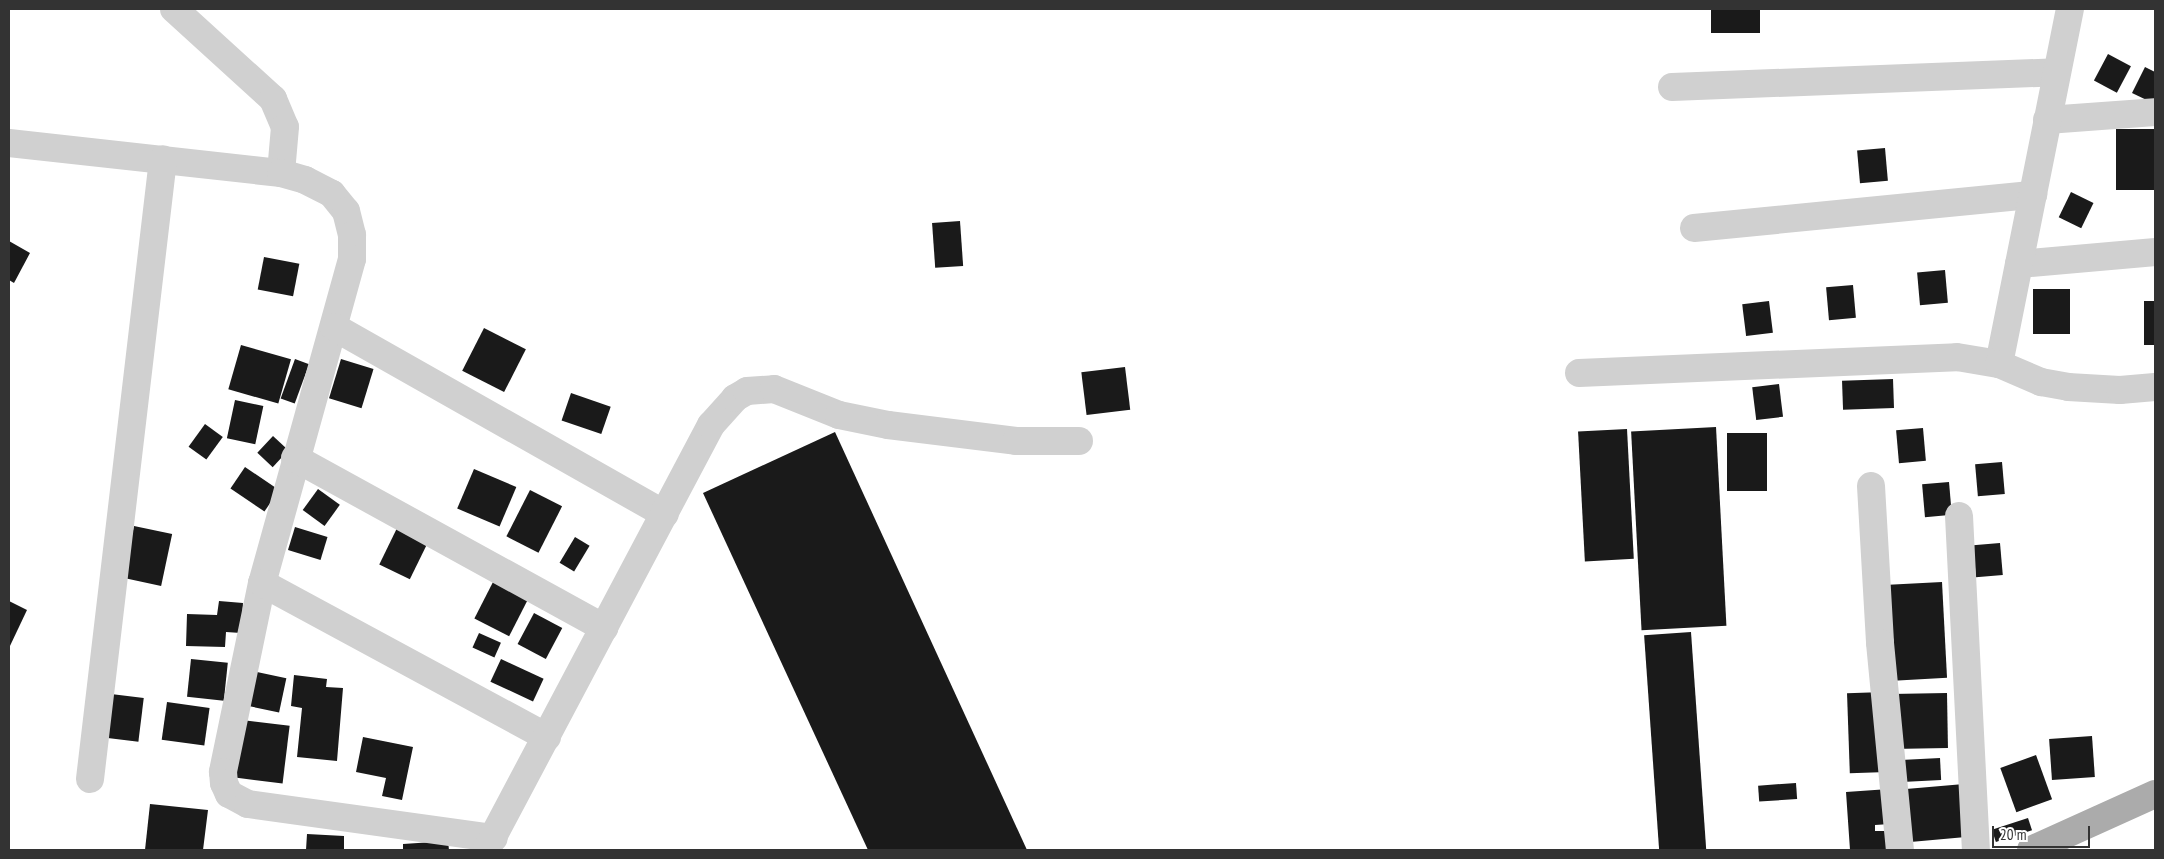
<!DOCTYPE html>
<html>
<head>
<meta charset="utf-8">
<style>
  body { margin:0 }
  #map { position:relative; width:2164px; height:859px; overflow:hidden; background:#fff; font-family:"PT Sans Narrow",sans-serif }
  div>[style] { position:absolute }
  .building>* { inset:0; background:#1a1a1a; transform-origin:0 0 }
  .minor>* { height:28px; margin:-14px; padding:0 14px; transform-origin:14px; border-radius:14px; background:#d0d0d0 }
  .major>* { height:28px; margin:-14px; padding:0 14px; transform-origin:14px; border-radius:14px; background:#ababab }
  span { translate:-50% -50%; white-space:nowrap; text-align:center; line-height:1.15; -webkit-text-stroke:5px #fff; paint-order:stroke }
  .frame { position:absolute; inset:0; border:10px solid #333; pointer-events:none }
  .scale { position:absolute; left:1992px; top:826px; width:98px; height:22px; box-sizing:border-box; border:2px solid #333; border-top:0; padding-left:6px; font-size:15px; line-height:18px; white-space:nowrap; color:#333; -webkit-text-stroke:4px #fff; paint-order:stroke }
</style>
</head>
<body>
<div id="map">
  <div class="building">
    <i style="left:1711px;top:9px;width:49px;height:24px"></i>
    <i style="left:2108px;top:54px;width:26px;height:30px;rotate:28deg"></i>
    <i style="clip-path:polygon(2145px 67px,2155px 72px,2155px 104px,2132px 93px)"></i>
    <i style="left:2116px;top:129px;width:38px;height:61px"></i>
    <i style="left:1885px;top:148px;width:33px;height:28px;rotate:85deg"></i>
    <i style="left:2071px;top:192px;width:25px;height:28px;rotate:26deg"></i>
    <i style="left:960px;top:221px;width:45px;height:28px;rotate:86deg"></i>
    <i style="clip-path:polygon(9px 241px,30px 253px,14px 283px,9px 280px)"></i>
    <i style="left:264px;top:257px;width:36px;height:33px;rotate:11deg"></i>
    <i style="left:1945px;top:270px;width:33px;height:28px;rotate:85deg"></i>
    <i style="left:1853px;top:285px;width:33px;height:27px;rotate:85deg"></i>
    <i style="left:2033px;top:289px;width:37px;height:45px"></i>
    <i style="left:1769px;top:301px;width:32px;height:27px;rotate:83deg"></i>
    <i style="left:2144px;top:301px;width:11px;height:44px"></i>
    <i style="left:484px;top:328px;width:47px;height:48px;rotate:27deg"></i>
    <i style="left:241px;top:345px;width:52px;height:46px;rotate:16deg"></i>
    <i style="left:295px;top:359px;width:15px;height:42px;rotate:20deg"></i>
    <i style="left:341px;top:359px;width:34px;height:41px;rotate:17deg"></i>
    <i style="left:1125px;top:367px;width:43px;height:44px;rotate:83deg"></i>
    <i style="left:1893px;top:379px;width:29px;height:51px;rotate:88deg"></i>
    <i style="left:1779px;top:384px;width:33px;height:27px;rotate:83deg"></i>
    <i style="left:571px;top:393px;width:42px;height:29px;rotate:19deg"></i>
    <i style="left:235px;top:400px;width:29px;height:39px;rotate:12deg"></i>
    <i style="left:205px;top:424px;width:22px;height:28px;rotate:36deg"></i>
    <i style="left:1716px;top:427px;width:199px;height:85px;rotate:87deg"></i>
    <i style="left:1923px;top:428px;width:33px;height:27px;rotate:85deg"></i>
    <i style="left:1627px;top:429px;width:130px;height:49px;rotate:87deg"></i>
    <i style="clip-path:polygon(835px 432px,1027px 850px,868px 850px,703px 493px)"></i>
    <i style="left:1727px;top:433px;width:40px;height:58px"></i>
    <i style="left:273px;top:436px;width:21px;height:23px;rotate:43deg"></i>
    <i style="left:2002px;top:462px;width:32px;height:27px;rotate:85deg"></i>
    <i style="left:245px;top:467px;width:41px;height:26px;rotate:34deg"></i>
    <i style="left:474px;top:469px;width:46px;height:43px;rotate:23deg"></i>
    <i style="left:1949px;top:482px;width:33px;height:27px;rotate:85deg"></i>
    <i style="left:318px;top:489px;width:27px;height:26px;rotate:36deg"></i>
    <i style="left:530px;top:490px;width:36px;height:52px;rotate:27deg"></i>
    <i style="left:399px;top:524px;width:34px;height:45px;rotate:26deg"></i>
    <i style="left:134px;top:526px;width:39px;height:53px;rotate:12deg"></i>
    <i style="left:295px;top:527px;width:34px;height:24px;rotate:17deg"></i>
    <i style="left:575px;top:537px;width:17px;height:30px;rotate:31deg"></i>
    <i style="left:2000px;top:543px;width:32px;height:27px;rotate:85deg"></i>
    <i style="left:493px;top:582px;width:39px;height:41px;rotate:27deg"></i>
    <i style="left:1942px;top:582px;width:96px;height:58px;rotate:87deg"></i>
    <i style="clip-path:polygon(9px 601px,27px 610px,9px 648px)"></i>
    <i style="clip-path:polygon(219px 601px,243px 603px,241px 633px,226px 632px,225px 647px,186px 646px,187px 614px,217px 615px)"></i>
    <i style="left:534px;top:613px;width:32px;height:35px;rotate:28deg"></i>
    <i style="left:1691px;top:632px;width:218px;height:47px;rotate:86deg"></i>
    <i style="left:479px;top:633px;width:24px;height:16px;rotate:24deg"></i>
    <i style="left:191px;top:659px;width:37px;height:38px;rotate:6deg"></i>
    <i style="left:501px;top:659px;width:47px;height:25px;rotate:25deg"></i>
    <i style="left:257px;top:672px;width:30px;height:35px;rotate:12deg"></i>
    <i style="clip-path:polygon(294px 675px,327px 679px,326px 687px,343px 688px,337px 761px,297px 757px,302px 708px,291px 706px)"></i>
    <i style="left:1884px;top:692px;width:80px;height:37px;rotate:88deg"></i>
    <i style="left:1947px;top:693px;width:55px;height:56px;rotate:89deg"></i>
    <i style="left:111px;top:694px;width:33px;height:44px;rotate:7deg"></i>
    <i style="left:167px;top:702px;width:43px;height:38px;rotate:8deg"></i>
    <i style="left:242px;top:720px;width:48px;height:58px;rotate:7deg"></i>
    <i style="left:2092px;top:736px;width:41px;height:43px;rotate:86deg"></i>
    <i style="clip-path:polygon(363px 737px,413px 747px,402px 800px,382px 796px,386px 778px,356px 772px)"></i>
    <i style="left:2036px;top:755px;width:47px;height:38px;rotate:70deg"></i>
    <i style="left:1940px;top:758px;width:22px;height:44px;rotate:87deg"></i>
    <i style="left:1796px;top:783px;width:16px;height:38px;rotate:86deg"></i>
    <i style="left:1964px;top:784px;width:53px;height:64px;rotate:85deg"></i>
    <i style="clip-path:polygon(1889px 789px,1890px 824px,1875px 825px,1875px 831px,1891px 831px,1892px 850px,1850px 850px,1846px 792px)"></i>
    <i style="clip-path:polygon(150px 804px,208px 810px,203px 850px,145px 850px)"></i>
    <i style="left:2028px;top:818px;width:13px;height:38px;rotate:72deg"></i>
    <i style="clip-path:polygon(307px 834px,344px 836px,344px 850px,306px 850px)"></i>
    <i style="clip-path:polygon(448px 841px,449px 850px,403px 850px,403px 844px)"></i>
  </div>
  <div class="minor">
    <i style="left:174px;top:9px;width:134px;rotate:42.3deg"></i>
    <i style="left:273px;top:99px;width:30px;rotate:67deg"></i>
    <i style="left:285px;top:127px;width:46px;rotate:95deg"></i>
    <i style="left:1672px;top:87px;width:385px;rotate:-2.2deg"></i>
    <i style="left:2047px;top:120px;width:108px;rotate:-4.2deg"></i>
    <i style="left:9px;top:143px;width:274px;rotate:6.3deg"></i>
    <i style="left:281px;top:173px;width:25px;rotate:16deg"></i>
    <i style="left:305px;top:180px;width:30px;rotate:27deg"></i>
    <i style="left:332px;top:194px;width:22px;rotate:51deg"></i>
    <i style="left:346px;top:211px;width:25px;rotate:76deg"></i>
    <i style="left:352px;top:235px;width:24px;rotate:90deg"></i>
    <i style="left:352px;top:259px;width:336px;rotate:105.5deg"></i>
    <i style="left:262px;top:583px;width:193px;rotate:101.7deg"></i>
    <i style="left:223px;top:772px;width:11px;rotate:85deg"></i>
    <i style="left:224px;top:783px;width:12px;rotate:66deg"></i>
    <i style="left:229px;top:794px;width:21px;rotate:28deg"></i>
    <i style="left:248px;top:804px;width:248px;rotate:7.9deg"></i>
    <i style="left:1694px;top:228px;width:341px;rotate:-5.6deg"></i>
    <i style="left:2019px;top:264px;width:137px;rotate:-5deg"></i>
    <i style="left:334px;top:327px;width:380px;rotate:29.5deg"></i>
    <i style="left:1999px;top:364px;width:362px;rotate:-78.7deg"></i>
    <i style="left:1579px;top:373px;width:378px;rotate:-2.4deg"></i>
    <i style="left:1957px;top:357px;width:43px;rotate:9.5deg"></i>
    <i style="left:1999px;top:364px;width:46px;rotate:23.2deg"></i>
    <i style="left:2041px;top:382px;width:27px;rotate:10deg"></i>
    <i style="left:2068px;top:387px;width:52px;rotate:3.3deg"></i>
    <i style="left:2120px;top:390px;width:35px;rotate:-5deg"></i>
    <i style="left:295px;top:458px;width:353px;rotate:28.8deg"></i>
    <i style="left:1871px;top:486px;width:157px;rotate:86.7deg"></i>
    <i style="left:1880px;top:643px;width:208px;rotate:84.5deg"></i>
    <i style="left:1959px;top:516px;width:334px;rotate:87.1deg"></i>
    <i style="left:262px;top:583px;width:324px;rotate:28.4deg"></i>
    <i style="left:90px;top:779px;width:624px;rotate:-83.28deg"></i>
    <i style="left:486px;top:850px;width:481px;rotate:-62.1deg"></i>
    <i style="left:711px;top:425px;width:36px;rotate:-48deg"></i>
    <i style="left:735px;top:398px;width:14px;rotate:-30deg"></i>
    <i style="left:747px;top:391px;width:27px;rotate:-4deg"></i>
    <i style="left:774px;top:389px;width:70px;rotate:21.8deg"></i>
    <i style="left:839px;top:415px;width:50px;rotate:11.5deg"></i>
    <i style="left:888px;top:425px;width:129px;rotate:7.1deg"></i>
    <i style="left:1016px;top:441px;width:63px"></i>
  </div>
  <div class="major">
    <i style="left:2031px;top:850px;width:136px;rotate:-24.3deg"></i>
  </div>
  <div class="frame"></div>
  <div class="scale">20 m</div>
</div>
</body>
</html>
